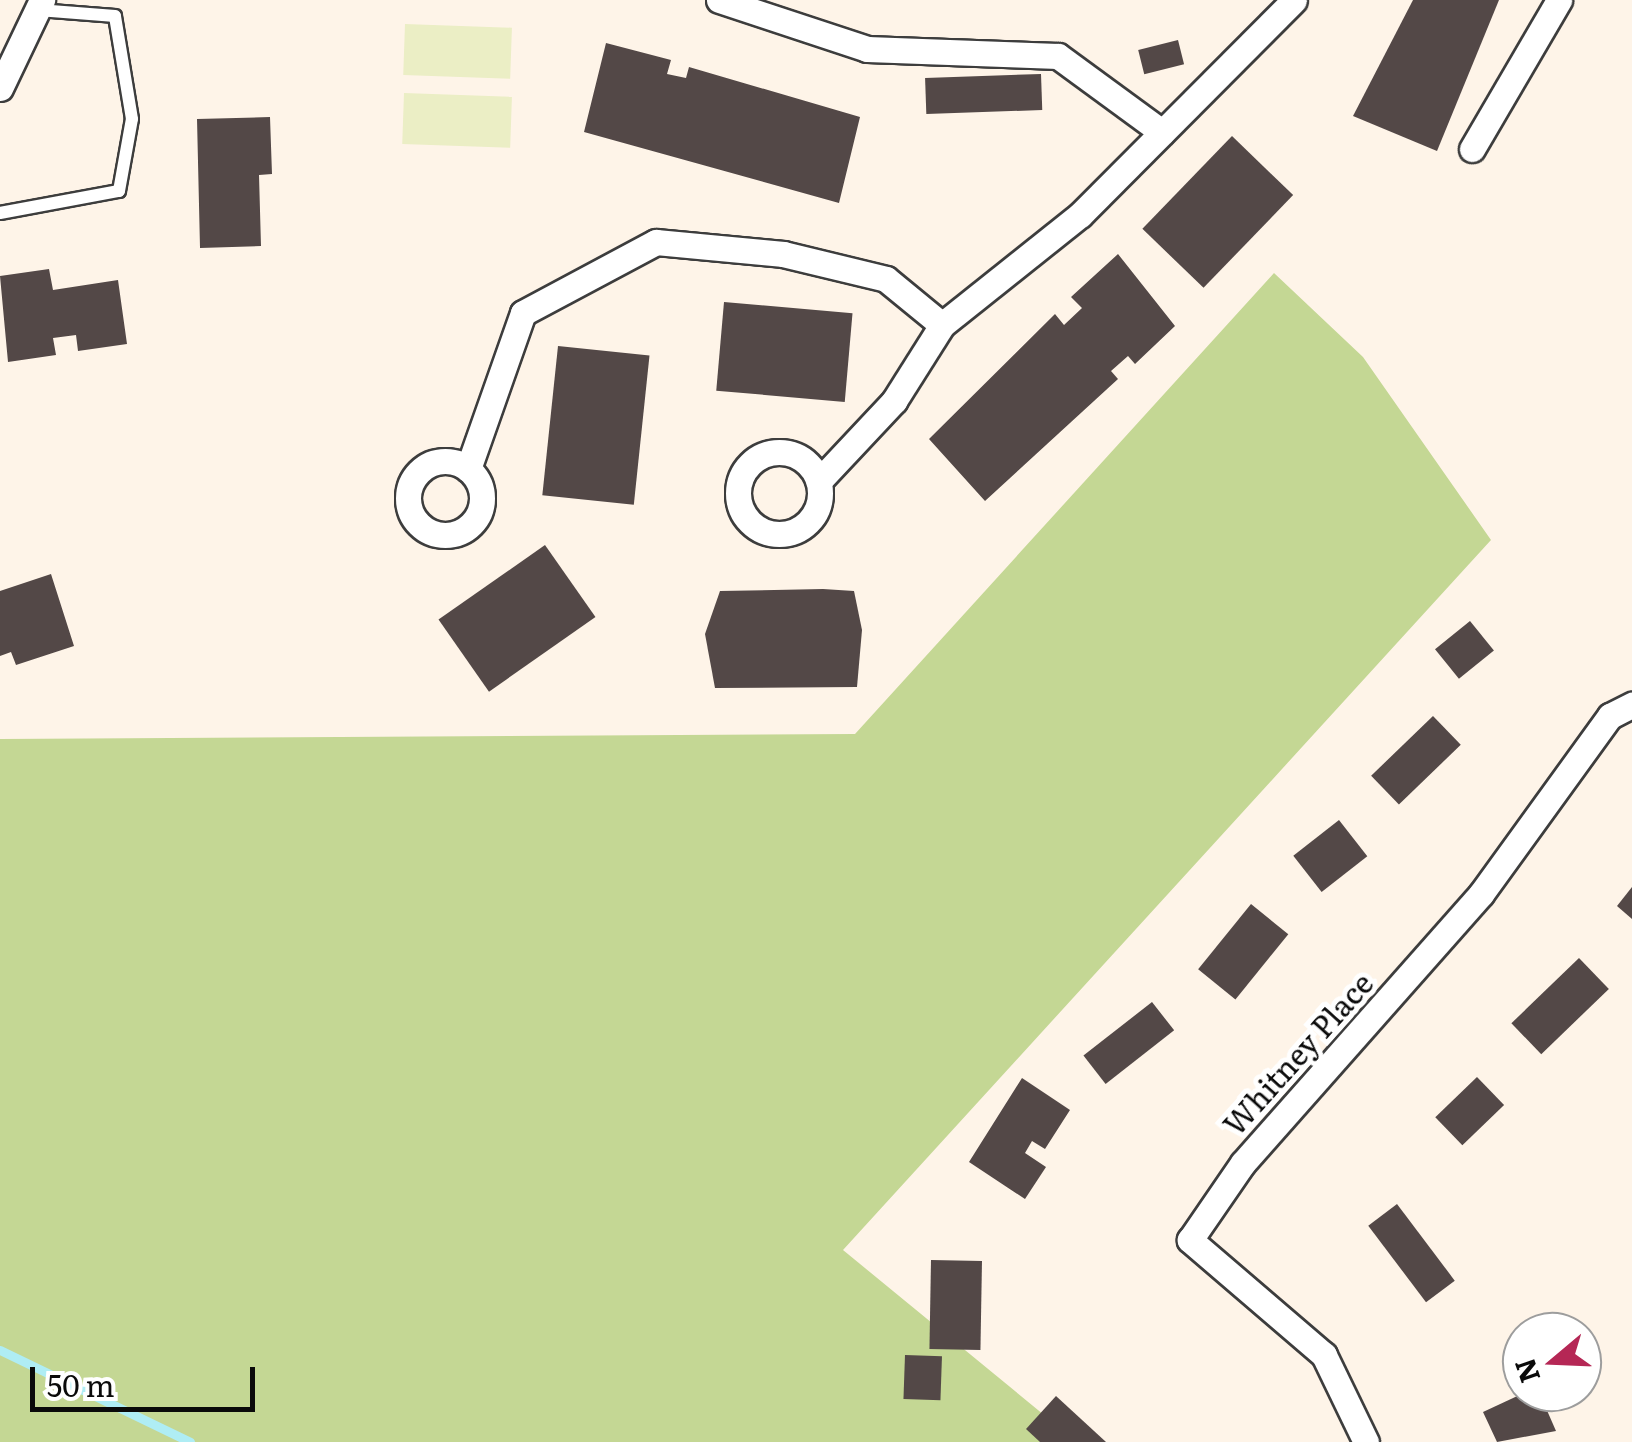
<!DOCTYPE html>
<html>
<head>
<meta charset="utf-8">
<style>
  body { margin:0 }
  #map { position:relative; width:1632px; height:1442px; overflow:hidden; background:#fef4e8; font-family:Literata,serif }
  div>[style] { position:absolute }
  .forest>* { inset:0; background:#c4d794 }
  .pitch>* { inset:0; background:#ebeec5; transform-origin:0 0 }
  .stream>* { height:9px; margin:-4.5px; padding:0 4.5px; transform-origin:4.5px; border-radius:4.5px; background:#afedf4 }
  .building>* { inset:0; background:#534847; transform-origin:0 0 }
  .roads { filter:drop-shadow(2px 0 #3d3d3d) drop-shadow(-2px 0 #3d3d3d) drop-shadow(0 2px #3d3d3d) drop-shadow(0 -2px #3d3d3d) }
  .service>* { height:12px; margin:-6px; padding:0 6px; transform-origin:6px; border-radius:6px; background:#fff }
  .minor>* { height:25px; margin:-12.5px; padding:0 12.5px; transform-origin:12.5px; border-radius:12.5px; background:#fff }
  .minor>.ring { margin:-12.5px; padding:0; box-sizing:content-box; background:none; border:25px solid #fff; border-radius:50% }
  span { translate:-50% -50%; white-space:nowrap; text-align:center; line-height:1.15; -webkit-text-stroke:10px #fff; paint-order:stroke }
  .street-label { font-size:30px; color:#0a0a0a }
  .north { position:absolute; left:1502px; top:1312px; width:100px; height:100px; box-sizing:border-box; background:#fff; border:2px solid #9d9d9d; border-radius:50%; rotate:251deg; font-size:28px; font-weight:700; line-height:40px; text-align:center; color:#0a0a0a }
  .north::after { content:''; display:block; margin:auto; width:35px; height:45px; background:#b52755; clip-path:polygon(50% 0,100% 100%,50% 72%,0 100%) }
  .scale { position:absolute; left:30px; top:1367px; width:225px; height:45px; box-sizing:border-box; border:5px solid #0a0a0a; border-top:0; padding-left:12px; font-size:30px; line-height:35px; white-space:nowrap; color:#0a0a0a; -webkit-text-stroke:8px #fff; paint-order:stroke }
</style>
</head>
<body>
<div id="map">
  <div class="forest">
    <i style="clip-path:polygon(1274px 273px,1363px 357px,1491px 540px,843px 1250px,1077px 1442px,0 1442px,0 739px,855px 734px)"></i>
  </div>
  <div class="pitch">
    <i style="left:405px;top:24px;width:107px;height:51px;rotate:2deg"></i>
    <i style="left:404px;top:93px;width:108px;height:51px;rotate:2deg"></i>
  </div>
  <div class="stream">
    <i style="left:0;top:1350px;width:211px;rotate:25.8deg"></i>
  </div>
  <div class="building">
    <i style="clip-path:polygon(1413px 0,1499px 0,1437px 151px,1353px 116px)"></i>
    <i style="left:1178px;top:40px;width:25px;height:41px;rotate:76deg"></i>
    <i style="clip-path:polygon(606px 43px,671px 60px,667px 74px,686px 78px,689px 67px,860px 117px,839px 203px,584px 132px)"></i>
    <i style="left:1041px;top:74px;width:36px;height:116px;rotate:88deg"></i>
    <i style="clip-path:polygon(270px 117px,272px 174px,259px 175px,261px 246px,200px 248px,197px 119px)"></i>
    <i style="left:1232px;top:136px;width:85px;height:129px;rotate:44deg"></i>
    <i style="clip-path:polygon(1118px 254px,1175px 326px,1135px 364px,1128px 356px,1111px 371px,1118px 379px,985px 501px,929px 439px,1055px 314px,1064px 325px,1082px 308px,1071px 297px)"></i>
    <i style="clip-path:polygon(49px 269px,53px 290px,118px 280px,127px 344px,78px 351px,76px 335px,53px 338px,56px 355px,8px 362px,0 276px)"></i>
    <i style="left:724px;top:302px;width:129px;height:89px;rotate:5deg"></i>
    <i style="left:558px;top:346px;width:92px;height:150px;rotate:6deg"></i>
    <i style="left:545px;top:545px;width:88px;height:130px;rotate:55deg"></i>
    <i style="clip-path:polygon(51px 574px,74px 646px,16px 665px,11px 652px,0 656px,0 591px)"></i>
    <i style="clip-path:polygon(823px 589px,854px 591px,862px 630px,857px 687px,715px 688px,705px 634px,720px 591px)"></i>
    <i style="left:1470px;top:621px;width:38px;height:45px;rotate:51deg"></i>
    <i style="left:1433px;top:716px;width:40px;height:86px;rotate:46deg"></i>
    <i style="left:1339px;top:820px;width:46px;height:58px;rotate:52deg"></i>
    <i style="clip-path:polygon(1632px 887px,1632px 919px,1617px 906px)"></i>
    <i style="left:1251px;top:904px;width:48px;height:84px;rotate:39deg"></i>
    <i style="left:1579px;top:958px;width:43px;height:94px;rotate:46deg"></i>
    <i style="left:1152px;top:1002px;width:36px;height:87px;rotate:52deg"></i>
    <i style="left:1477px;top:1077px;width:39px;height:58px;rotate:46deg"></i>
    <i style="clip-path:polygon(1022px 1078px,1070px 1110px,1045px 1149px,1032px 1141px,1025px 1153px,1046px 1167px,1025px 1199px,969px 1162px)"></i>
    <i style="left:1397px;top:1204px;width:96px;height:36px;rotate:53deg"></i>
    <i style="left:931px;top:1260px;width:51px;height:89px;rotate:1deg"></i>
    <i style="left:905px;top:1355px;width:37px;height:44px;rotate:2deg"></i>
    <i style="clip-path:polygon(1526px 1392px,1539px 1392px,1556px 1431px,1497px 1442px,1483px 1412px)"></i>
    <i style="clip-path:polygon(1056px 1396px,1106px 1442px,1040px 1442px,1026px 1429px)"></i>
  </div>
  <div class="roads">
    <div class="service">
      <i style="left:0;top:213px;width:121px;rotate:-10.5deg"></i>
      <i style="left:119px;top:191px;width:73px;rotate:-79.8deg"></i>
      <i style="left:132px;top:119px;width:104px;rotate:-99.4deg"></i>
      <i style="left:115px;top:16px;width:77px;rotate:-175.5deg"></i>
    </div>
    <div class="minor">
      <i style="left:719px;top:0;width:156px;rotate:18.3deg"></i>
      <i style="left:867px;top:49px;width:191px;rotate:2.1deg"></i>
      <i style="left:1058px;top:56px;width:129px;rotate:36.2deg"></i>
      <i style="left:0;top:88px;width:98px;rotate:-64.5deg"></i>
      <i style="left:1472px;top:149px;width:173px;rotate:-59.7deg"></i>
      <i class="ring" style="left:738px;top:452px;width:57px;height:57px"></i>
      <i class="ring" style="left:408px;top:461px;width:49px;height:49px"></i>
      <i style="left:468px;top:469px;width:165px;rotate:-70.6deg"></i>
      <i style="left:523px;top:313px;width:151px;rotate:-28.1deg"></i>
      <i style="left:656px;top:242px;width:128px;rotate:5.4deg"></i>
      <i style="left:783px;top:254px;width:106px;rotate:13.6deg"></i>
      <i style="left:886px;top:279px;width:72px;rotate:39.4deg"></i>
      <i style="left:819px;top:481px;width:110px;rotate:-46.8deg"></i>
      <i style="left:894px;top:401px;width:90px;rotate:-57.7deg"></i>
      <i style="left:942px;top:325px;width:176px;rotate:-38.6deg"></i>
      <i style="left:1080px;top:215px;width:303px;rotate:-45.1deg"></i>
      <i style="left:1366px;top:1442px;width:97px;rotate:-115.8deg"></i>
      <i style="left:1324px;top:1355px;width:177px;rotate:-139.4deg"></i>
      <i style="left:1190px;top:1240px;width:93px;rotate:-55.5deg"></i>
      <i style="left:1243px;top:1163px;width:359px;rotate:-48.5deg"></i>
      <i style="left:1481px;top:894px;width:220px;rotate:-54.1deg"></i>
      <i style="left:1610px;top:716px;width:25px;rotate:-27deg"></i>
    </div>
  </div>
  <div class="street-label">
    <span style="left:1297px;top:1053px;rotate:-48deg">Whitney Place</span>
  </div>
  <div class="north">N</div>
  <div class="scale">50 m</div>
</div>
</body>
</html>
